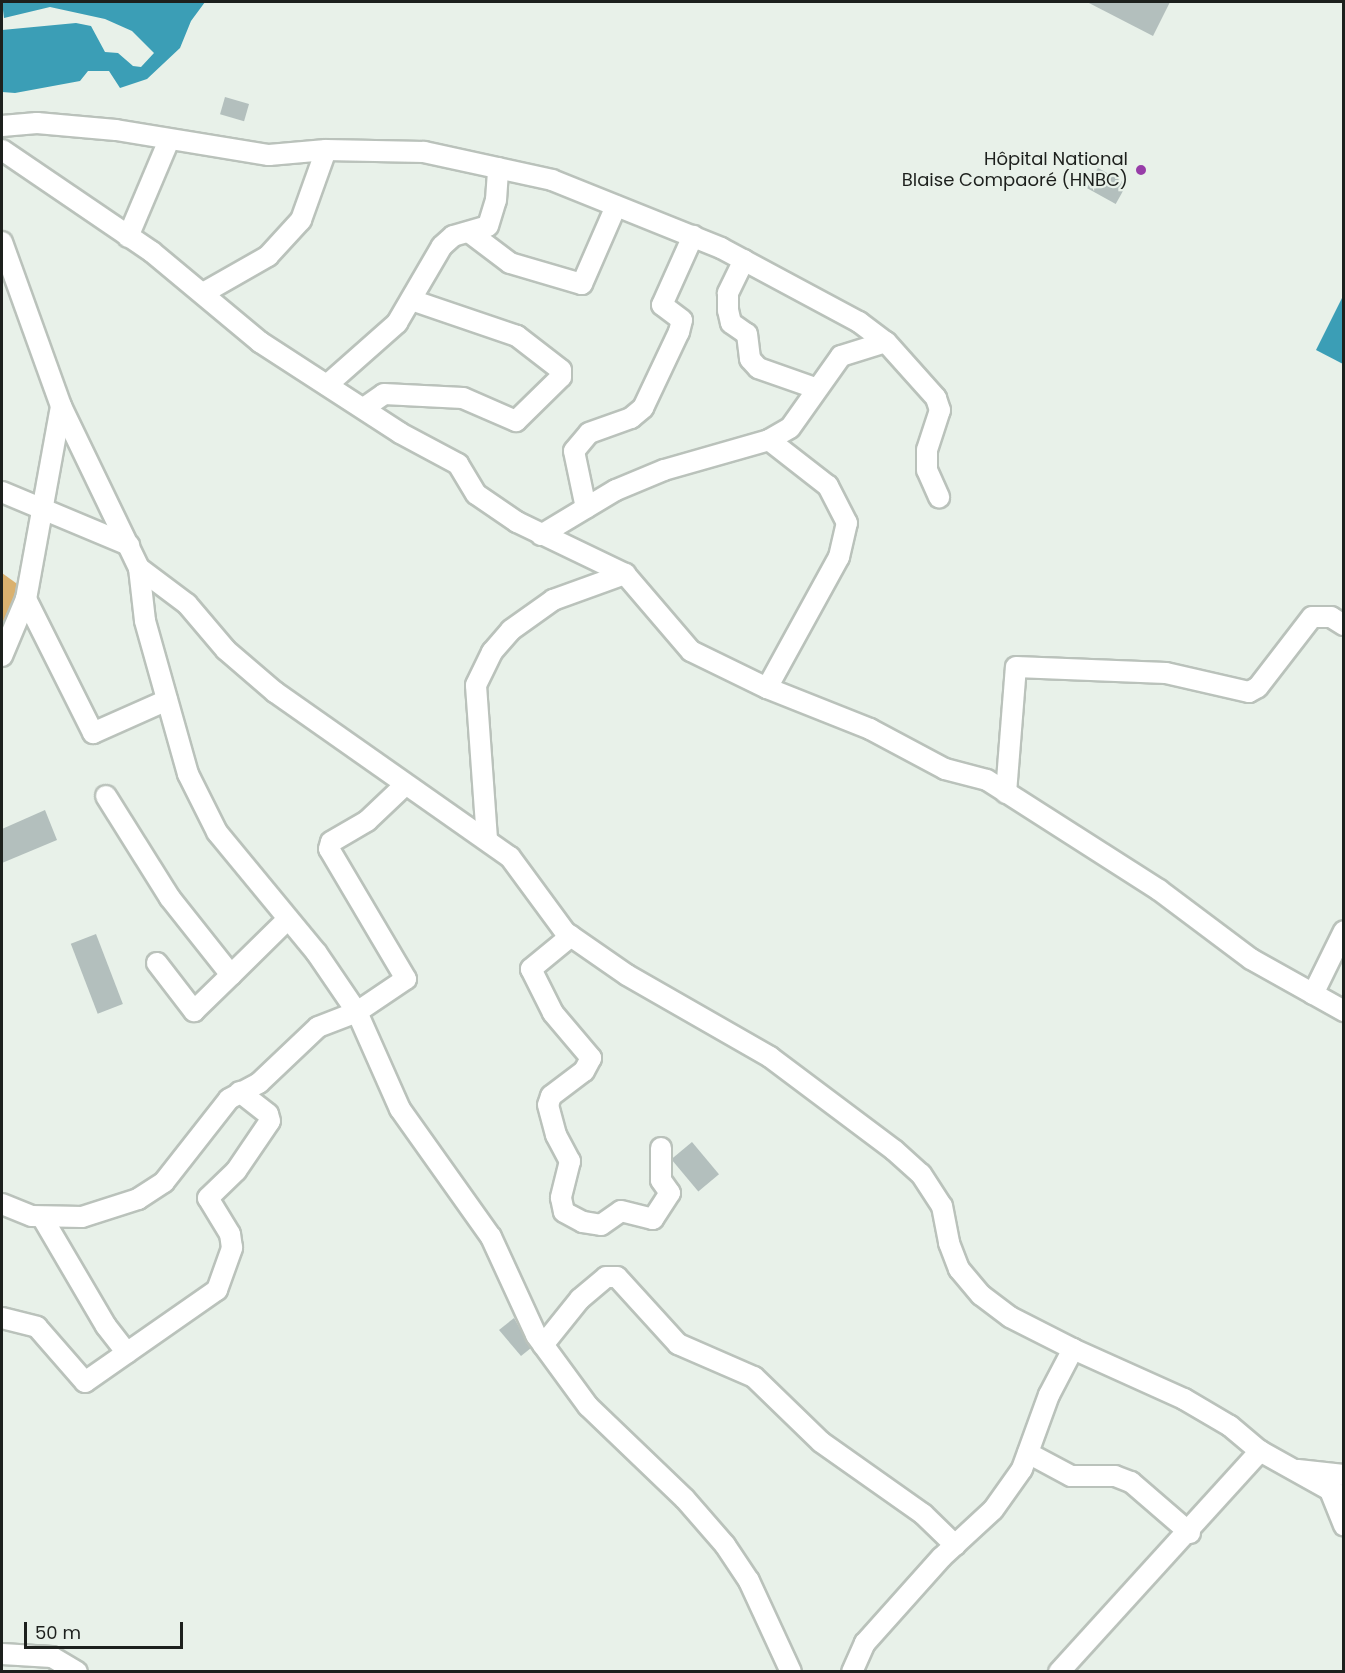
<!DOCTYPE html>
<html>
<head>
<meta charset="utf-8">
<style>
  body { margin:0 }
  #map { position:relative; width:1345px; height:1673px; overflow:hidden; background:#e8f1e9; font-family:Poppins,sans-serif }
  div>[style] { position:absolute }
  .forest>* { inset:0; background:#dab16f }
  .water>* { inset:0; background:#3b9eb6 }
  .building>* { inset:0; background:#b3bfbd; transform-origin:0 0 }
  .roads { filter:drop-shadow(2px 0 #bac2bb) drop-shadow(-2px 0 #bac2bb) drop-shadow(0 2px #bac2bb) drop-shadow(0 -2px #bac2bb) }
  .street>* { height:20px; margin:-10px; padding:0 10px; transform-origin:10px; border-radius:10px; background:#fff }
  .dots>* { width:16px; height:16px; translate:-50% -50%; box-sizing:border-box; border:3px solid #e8f1e9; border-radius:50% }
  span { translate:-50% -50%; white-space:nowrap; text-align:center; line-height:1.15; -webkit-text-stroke:4.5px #e8f1e9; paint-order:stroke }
  .poi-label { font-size:18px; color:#1d201d }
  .right { translate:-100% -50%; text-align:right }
  .frame { position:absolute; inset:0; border:3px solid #1d201d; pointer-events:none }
  .scale { position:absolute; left:24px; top:1622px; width:159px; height:27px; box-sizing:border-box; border:3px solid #1d201d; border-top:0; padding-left:8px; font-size:18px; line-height:21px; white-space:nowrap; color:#1d201d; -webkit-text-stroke:4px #e8f1e9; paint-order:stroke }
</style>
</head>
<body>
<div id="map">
  <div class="forest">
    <i style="clip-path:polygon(2px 573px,27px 591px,2px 672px)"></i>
  </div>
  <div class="water">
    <i style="clip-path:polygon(2px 2px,205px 2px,191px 21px,180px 48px,147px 79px,120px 88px,109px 71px,88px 71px,80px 81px,15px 93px,2px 92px,2px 30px,76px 23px,91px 26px,105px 52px,118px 53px,133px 66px,141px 67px,154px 53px,132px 31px,105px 19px,50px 7px,4px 18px)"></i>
    <i style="clip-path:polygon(1343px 296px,1343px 364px,1316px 350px)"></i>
  </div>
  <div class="building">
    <i style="clip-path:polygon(1087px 2px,1170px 2px,1153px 36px)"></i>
    <i style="left:225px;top:97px;width:25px;height:18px;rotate:16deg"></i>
    <i style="left:1098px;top:168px;width:33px;height:23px;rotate:29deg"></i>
    <i style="clip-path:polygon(45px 810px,57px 840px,2px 863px,2px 829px)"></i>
    <i style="left:96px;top:934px;width:75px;height:27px;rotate:69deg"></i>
    <i style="left:692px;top:1142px;width:42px;height:27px;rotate:50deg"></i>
    <i style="clip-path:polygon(514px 1318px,531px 1348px,521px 1356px,499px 1330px)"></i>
  </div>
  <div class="roads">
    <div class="street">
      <i style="left:2px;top:126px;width:35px;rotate:-5deg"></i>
      <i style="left:37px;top:123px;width:79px;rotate:5.1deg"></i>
      <i style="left:116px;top:130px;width:155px;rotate:9.3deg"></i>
      <i style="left:269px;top:155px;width:57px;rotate:-5deg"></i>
      <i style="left:326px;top:150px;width:98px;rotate:1.2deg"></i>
      <i style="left:424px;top:152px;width:131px;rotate:12.3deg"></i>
      <i style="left:552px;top:180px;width:182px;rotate:21.9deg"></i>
      <i style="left:721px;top:248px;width:157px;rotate:28.2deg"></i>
      <i style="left:859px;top:322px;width:34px;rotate:37deg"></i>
      <i style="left:886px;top:342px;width:75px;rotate:48.2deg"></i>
      <i style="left:936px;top:398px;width:13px;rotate:72deg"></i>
      <i style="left:940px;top:410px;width:42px;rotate:108deg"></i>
      <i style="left:927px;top:450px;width:20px;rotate:90deg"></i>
      <i style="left:927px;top:470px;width:30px;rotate:66deg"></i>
      <i style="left:2px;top:150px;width:181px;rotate:34.2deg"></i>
      <i style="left:152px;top:252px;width:141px;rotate:39.8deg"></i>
      <i style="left:260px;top:342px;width:167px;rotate:33deg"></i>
      <i style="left:400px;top:433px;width:66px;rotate:28.1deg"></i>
      <i style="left:458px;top:464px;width:35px;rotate:59deg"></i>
      <i style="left:476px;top:494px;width:50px;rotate:34.3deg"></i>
      <i style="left:517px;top:522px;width:120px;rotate:25.7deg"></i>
      <i style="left:625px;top:574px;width:101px;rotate:49.4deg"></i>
      <i style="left:691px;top:651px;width:85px;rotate:26deg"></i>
      <i style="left:767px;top:688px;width:111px;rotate:21.7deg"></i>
      <i style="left:870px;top:729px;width:85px;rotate:28.1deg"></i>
      <i style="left:945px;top:769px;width:43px;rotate:14.7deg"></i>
      <i style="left:987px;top:780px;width:204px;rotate:32.6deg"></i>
      <i style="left:1159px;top:890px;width:115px;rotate:36.9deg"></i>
      <i style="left:1251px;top:959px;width:107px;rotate:29.2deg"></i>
      <i style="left:469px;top:232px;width:51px;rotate:37.1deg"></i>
      <i style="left:510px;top:263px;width:75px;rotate:16.3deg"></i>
      <i style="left:582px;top:284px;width:85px;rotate:-66.4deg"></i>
      <i style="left:128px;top:237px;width:105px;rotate:-67.1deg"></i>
      <i style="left:2px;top:242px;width:174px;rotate:70.2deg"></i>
      <i style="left:61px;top:406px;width:180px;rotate:64.3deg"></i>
      <i style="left:139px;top:568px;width:60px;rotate:36.9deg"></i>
      <i style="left:187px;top:604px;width:60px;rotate:49.7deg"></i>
      <i style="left:226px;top:650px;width:65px;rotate:40.6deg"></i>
      <i style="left:275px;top:692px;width:287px;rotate:35.1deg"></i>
      <i style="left:510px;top:857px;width:93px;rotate:53.7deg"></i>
      <i style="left:565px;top:932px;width:75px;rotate:34.7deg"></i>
      <i style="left:627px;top:975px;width:165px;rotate:29.8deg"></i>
      <i style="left:770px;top:1057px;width:155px;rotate:36.9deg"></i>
      <i style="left:894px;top:1150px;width:36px;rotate:42deg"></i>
      <i style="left:921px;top:1174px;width:38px;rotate:57deg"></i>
      <i style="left:942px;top:1206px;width:38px;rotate:79deg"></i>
      <i style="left:949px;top:1243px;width:28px;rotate:69deg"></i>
      <i style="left:959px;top:1269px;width:34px;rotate:50deg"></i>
      <i style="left:981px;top:1295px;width:36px;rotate:37deg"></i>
      <i style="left:1010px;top:1317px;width:71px;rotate:26.9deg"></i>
      <i style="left:1073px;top:1349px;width:122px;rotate:24.2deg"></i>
      <i style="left:1184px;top:1399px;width:53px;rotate:30.4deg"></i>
      <i style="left:1230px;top:1426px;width:39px;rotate:40deg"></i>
      <i style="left:1260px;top:1451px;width:96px;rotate:29.2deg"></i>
      <i style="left:744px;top:260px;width:37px;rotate:116deg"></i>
      <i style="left:728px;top:293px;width:17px;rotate:90deg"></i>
      <i style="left:728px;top:310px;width:13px;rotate:77deg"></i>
      <i style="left:731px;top:323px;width:19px;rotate:35deg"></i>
      <i style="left:747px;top:334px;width:25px;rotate:83deg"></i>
      <i style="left:750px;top:359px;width:12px;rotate:48deg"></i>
      <i style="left:758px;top:368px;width:60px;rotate:19.3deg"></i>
      <i style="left:205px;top:292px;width:73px;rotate:-29.7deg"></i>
      <i style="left:268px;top:256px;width:49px;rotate:-47.5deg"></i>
      <i style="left:301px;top:220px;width:74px;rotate:-70.3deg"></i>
      <i style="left:327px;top:385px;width:94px;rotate:-41.5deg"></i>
      <i style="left:397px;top:323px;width:89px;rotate:-59.7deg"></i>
      <i style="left:442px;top:246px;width:15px;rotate:-42deg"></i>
      <i style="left:453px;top:236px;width:36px;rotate:-16deg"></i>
      <i style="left:488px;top:226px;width:27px;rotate:-73deg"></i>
      <i style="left:496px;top:200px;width:32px;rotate:-86deg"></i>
      <i style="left:364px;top:408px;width:24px;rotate:-35deg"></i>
      <i style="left:384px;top:394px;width:79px;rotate:2.9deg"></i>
      <i style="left:463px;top:398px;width:58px;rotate:23.5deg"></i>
      <i style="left:516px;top:421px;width:63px;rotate:-44.4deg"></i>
      <i style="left:561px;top:377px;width:7px;rotate:-90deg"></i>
      <i style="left:561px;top:370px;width:56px;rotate:-142.3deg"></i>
      <i style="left:517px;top:336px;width:112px;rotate:-161.2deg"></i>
      <i style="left:2px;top:492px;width:138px;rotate:22.7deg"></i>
      <i style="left:586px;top:508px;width:58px;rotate:-101.9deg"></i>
      <i style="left:574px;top:451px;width:23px;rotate:-50deg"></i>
      <i style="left:589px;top:433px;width:45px;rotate:-19.7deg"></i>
      <i style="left:631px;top:418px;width:16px;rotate:-40deg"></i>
      <i style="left:643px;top:408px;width:84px;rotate:-64.7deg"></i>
      <i style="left:679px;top:332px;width:12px;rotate:-76deg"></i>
      <i style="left:682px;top:320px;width:25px;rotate:-143deg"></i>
      <i style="left:662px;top:305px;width:76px;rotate:-65.8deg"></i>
      <i style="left:541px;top:535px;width:87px;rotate:-31deg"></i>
      <i style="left:616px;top:490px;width:52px;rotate:-22.6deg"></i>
      <i style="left:664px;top:470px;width:109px;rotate:-15.9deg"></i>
      <i style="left:769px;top:440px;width:24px;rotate:-30deg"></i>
      <i style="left:790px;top:428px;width:88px;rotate:-54.7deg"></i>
      <i style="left:841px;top:356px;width:47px;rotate:-17.3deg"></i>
      <i style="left:139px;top:568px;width:53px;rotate:83.5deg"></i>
      <i style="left:145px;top:621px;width:159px;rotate:74.3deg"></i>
      <i style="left:188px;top:774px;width:65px;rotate:63.4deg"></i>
      <i style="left:217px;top:832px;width:156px;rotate:50.5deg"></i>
      <i style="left:316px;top:952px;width:73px;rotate:55.7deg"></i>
      <i style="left:357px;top:1012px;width:106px;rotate:66.1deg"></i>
      <i style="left:400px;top:1109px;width:157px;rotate:54.6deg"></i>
      <i style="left:491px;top:1237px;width:108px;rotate:65.3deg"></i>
      <i style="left:536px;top:1335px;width:88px;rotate:53.8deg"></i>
      <i style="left:588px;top:1406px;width:134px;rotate:43.8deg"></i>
      <i style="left:685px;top:1499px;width:61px;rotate:49deg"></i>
      <i style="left:725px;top:1545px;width:43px;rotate:56.3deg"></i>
      <i style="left:749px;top:1581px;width:100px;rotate:65.2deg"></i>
      <i style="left:26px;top:599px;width:150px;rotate:63.4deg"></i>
      <i style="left:93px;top:733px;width:81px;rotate:-24deg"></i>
      <i style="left:2px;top:656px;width:62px;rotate:-67.2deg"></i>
      <i style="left:26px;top:599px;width:196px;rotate:-79.7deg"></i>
      <i style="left:767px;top:688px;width:149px;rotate:-61.2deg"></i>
      <i style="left:839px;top:557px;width:35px;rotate:-77deg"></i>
      <i style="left:847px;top:523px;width:42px;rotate:-117.2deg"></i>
      <i style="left:828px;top:486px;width:75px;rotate:-142.1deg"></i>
      <i style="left:1006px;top:793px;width:126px;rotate:-85.5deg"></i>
      <i style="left:1016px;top:667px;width:150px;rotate:2.3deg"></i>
      <i style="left:1166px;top:673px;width:85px;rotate:12.9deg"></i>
      <i style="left:1249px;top:692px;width:10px;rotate:-29deg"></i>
      <i style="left:1258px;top:687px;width:88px;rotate:-52.4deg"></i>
      <i style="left:1312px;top:617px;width:19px"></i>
      <i style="left:1331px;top:617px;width:15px;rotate:32deg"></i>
      <i style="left:106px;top:796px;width:120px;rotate:57.9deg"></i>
      <i style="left:170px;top:898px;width:98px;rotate:51.6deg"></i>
      <i style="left:231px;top:975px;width:80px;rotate:-44.5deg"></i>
      <i style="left:487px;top:839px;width:154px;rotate:-94.1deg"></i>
      <i style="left:476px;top:685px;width:37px;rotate:-64deg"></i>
      <i style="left:492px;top:652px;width:29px;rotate:-49deg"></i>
      <i style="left:511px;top:630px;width:52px;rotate:-35.5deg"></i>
      <i style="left:553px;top:600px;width:77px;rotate:-19.9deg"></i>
      <i style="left:571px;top:936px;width:52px;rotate:140.5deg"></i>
      <i style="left:531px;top:969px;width:49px;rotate:63.4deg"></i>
      <i style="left:553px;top:1013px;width:59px;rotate:49.8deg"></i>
      <i style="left:591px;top:1058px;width:15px;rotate:118deg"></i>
      <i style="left:584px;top:1071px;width:41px;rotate:142.9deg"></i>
      <i style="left:551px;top:1096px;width:9px;rotate:108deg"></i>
      <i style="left:548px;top:1105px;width:31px;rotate:75deg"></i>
      <i style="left:556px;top:1135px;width:30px;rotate:62deg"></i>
      <i style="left:570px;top:1161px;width:38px;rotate:104deg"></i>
      <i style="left:561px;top:1198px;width:14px;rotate:78deg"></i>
      <i style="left:564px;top:1212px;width:21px;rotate:28deg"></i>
      <i style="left:583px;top:1222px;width:18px;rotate:9deg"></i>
      <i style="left:601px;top:1225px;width:24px;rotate:-35deg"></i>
      <i style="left:621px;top:1211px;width:33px;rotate:14deg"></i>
      <i style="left:653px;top:1219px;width:31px;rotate:-57deg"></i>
      <i style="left:670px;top:1193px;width:16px;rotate:-125deg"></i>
      <i style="left:661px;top:1180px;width:32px;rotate:-90deg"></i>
      <i style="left:157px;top:963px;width:61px;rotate:52.4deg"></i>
      <i style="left:194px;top:1011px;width:52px;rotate:-44.2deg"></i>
      <i style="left:1313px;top:994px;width:70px;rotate:-63.8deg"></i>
      <i style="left:2px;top:1204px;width:32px;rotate:22deg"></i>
      <i style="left:32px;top:1216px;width:50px;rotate:1.1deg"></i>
      <i style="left:82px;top:1217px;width:59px;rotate:-17.8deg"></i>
      <i style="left:138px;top:1199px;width:31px;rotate:-33deg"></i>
      <i style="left:164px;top:1182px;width:105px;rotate:-51.9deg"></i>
      <i style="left:229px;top:1099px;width:34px;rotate:-28deg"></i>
      <i style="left:259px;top:1083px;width:81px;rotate:-43.5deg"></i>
      <i style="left:318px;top:1027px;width:42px;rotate:-21deg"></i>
      <i style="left:357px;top:1012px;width:59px;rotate:-34deg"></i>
      <i style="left:406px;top:979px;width:151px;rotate:-120.6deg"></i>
      <i style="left:329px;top:849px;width:7px;rotate:-74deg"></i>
      <i style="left:331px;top:842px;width:42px;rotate:-30.3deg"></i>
      <i style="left:367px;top:821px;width:52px;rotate:-43.5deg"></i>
      <i style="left:42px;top:1217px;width:126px;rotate:59.6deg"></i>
      <i style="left:106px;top:1326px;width:34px;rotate:52deg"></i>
      <i style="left:2px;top:1318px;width:36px;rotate:14deg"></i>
      <i style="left:37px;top:1327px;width:73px;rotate:48.9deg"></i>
      <i style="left:85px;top:1382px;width:161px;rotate:-34.9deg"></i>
      <i style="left:217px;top:1290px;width:45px;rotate:-70.3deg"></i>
      <i style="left:232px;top:1248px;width:14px;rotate:-98deg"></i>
      <i style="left:230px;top:1234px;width:42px;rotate:-121.4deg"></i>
      <i style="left:208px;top:1198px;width:39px;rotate:-44deg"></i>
      <i style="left:236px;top:1171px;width:60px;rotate:-55.8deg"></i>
      <i style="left:270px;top:1121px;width:7px;rotate:-106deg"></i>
      <i style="left:268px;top:1114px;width:36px;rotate:-142deg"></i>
      <i style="left:543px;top:1345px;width:59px;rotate:-51.2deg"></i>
      <i style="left:580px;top:1299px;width:34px;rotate:-40deg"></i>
      <i style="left:606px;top:1277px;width:11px"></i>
      <i style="left:617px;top:1277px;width:91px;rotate:47.7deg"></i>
      <i style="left:678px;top:1344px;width:83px;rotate:23.5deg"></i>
      <i style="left:754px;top:1377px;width:93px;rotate:44.1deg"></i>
      <i style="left:821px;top:1442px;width:125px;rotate:35.2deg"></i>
      <i style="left:923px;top:1514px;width:45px;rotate:44.1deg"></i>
      <i style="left:1028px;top:1453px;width:49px;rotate:28.1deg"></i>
      <i style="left:1071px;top:1476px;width:44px"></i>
      <i style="left:1115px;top:1476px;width:17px;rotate:21deg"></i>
      <i style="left:1131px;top:1482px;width:78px;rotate:40.8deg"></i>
      <i style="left:1298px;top:1470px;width:46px;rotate:6.2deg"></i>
      <i style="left:1331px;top:1493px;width:35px;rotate:68deg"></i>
      <i style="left:2px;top:1654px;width:50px;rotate:3.4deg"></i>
      <i style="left:52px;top:1657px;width:29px;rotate:31deg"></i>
      <i style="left:852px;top:1672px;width:32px;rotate:-66deg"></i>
      <i style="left:865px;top:1643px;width:115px;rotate:-48.2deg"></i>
      <i style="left:942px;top:1557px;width:69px;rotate:-42.7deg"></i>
      <i style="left:993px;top:1510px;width:50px;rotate:-54.7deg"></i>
      <i style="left:1022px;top:1469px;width:79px;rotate:-70deg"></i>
      <i style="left:1049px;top:1395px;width:52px;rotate:-62.4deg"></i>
      <i style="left:1059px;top:1672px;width:299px;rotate:-47.7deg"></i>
    </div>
  </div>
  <div class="dots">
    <i style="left:1141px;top:170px;background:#973da8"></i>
  </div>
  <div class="poi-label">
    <span class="right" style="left:1128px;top:170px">Hôpital National<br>Blaise Compaoré (HNBC)</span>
  </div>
  <div class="frame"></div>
  <div class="scale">50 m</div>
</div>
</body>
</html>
